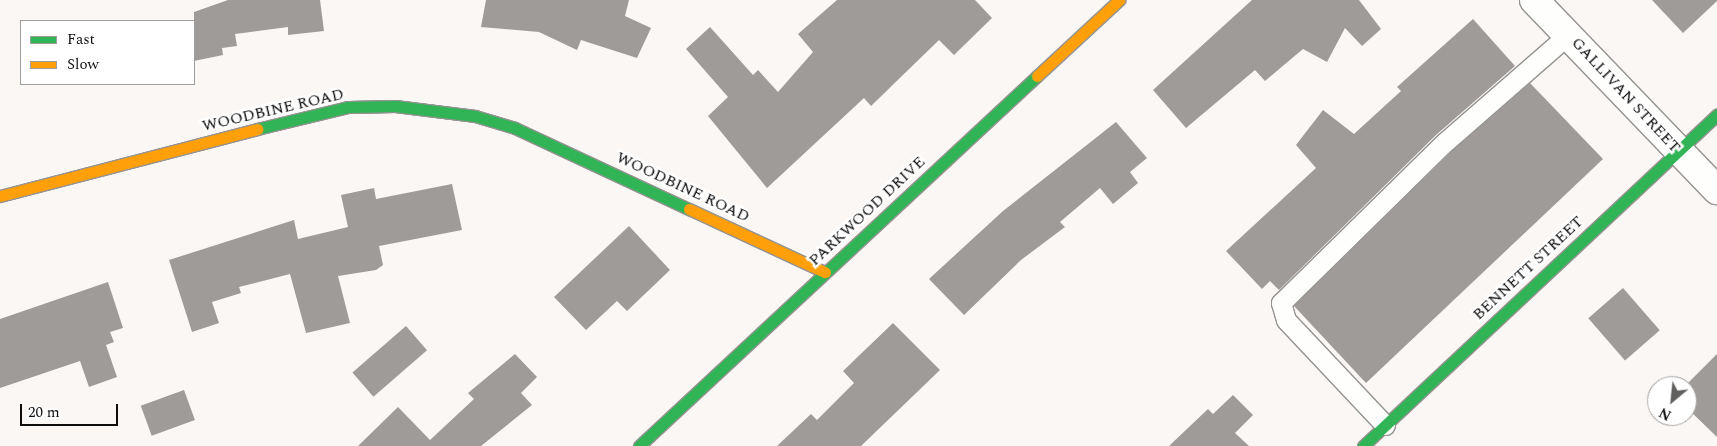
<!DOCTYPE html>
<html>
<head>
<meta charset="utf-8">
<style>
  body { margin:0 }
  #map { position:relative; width:1717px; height:446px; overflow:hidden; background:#faf7f4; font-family:Spectral,serif }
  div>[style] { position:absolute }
  .building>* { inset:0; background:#9e9b99; transform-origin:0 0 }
  .roads { filter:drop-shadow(1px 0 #949392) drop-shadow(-1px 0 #949392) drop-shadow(0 1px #949392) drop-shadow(0 -1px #949392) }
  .lane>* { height:19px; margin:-9.5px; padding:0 9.5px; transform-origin:9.5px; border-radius:9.5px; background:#fefefd }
  .street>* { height:28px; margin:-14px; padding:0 14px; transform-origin:14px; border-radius:14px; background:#fefefd }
  .fast>* { height:11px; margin:-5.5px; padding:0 5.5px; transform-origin:5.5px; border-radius:5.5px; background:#30b455 }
  .slow>* { height:11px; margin:-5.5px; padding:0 5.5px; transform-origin:5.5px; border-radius:5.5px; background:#ff9f0a }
  span { translate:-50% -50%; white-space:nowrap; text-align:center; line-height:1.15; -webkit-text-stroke:5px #fff; paint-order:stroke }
  .street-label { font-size:16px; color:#0e0e0e }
  .legend { position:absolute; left:20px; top:20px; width:175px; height:65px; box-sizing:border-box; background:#fff; border:1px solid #9f9f9f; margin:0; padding:6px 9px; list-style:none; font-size:15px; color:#0e0e0e }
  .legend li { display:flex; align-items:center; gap:10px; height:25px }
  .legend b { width:25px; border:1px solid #9f9f9f }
  .north { position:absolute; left:1647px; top:376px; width:50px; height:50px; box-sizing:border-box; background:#fff; border:1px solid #9f9f9f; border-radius:50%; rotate:208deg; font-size:14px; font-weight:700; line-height:20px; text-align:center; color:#0e0e0e }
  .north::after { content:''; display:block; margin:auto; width:18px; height:22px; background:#61605e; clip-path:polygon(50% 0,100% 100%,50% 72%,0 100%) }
  .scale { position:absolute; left:20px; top:404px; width:98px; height:22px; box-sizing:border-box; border:2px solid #0e0e0e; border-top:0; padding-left:6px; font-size:15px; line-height:18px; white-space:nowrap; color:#0e0e0e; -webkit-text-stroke:4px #fff; paint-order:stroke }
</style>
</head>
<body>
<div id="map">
  <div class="building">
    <i style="clip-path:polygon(228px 0,320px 0,324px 31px,288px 35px,288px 27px,235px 34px,237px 46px,222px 48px,223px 55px,194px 61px,194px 12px)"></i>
    <i style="clip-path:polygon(486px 0,629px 0,625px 16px,651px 28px,637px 58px,581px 40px,577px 50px,539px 32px,481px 27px)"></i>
    <i style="clip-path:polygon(837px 0,975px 0,992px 18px,954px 55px,939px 40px,871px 106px,864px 98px,767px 188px,708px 116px,728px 97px,686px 49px,710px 27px,753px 75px,758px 70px,778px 92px,813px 52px,798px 34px)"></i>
    <i style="clip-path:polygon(1252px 0,1359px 0,1381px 29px,1362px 46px,1345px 28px,1327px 62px,1303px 49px,1265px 81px,1255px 70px,1186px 128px,1153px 90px)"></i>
    <i style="clip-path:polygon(1652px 0,1717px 0,1717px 1px,1683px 33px)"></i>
    <i style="clip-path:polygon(1473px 19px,1515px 66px,1436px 135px,1279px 290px,1270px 281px,1262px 289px,1226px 251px,1316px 168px,1296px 145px,1323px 110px,1354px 134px,1401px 91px,1397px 87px)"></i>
    <i style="clip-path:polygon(1530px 83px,1603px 159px,1366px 383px,1294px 306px,1452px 151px)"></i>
    <i style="clip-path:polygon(1116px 122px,1147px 158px,1130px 172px,1138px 183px,1113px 204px,1100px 188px,1060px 222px,1065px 227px,1021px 260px,964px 315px,929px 279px,1003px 211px)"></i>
    <i style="clip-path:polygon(452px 184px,462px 230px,379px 246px,383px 265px,376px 270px,338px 276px,350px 323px,306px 333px,290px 274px,239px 287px,241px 293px,212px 302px,219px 323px,192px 332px,169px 260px,294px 220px,298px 239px,348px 227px,341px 195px,374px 188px,376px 199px)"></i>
    <i style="clip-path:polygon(629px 226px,670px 270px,627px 311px,617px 301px,586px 330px,554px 297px)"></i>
    <i style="clip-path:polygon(108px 282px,123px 328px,110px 332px,114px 342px,106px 345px,117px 377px,89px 387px,80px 361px,0 388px,0 319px)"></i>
    <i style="left:1623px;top:288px;width:56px;height:46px;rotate:49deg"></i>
    <i style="clip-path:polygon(893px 323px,940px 370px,861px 446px,777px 446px,811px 414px,817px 420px,854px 383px,843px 371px)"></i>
    <i style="left:406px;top:326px;width:32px;height:71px;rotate:49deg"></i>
    <i style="clip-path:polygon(515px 354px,537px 377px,521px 393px,532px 405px,481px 446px,358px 446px,398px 407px,430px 440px,474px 399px,468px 393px)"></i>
    <i style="clip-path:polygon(1717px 354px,1717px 437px,1687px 408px,1687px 384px)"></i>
    <i style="left:184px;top:390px;width:32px;height:46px;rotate:70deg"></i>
    <i style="clip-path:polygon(1233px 395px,1253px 415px,1235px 433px,1249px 446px,1169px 446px,1208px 409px,1213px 414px)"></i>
  </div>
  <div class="roads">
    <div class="lane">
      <i style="left:1385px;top:425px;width:144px;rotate:-133.3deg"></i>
      <i style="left:1286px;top:320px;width:18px;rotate:-106deg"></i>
      <i style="left:1281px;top:303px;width:228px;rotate:-44.5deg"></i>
      <i style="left:1444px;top:143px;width:166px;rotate:-41.1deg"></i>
    </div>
    <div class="street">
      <i style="left:1534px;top:0;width:264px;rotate:46.1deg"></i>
    </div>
    <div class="fast">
      <i style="left:257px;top:129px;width:94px;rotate:-13.6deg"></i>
      <i style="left:348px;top:107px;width:47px;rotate:-1.2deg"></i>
      <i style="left:395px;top:106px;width:81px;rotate:7.1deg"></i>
      <i style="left:475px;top:116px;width:42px;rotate:16.7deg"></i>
      <i style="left:515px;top:128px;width:192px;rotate:25deg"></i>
      <i style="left:639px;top:446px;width:543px;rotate:-42.91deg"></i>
      <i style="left:1363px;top:446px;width:485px;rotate:-43.1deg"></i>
    </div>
    <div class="slow">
      <i style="left:1037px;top:76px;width:112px;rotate:-42.8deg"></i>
      <i style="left:0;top:196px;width:266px;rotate:-14.6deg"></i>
      <i style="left:689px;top:209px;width:150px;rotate:24.9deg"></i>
    </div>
  </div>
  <div class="street-label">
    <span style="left:1626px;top:95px;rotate:47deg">GALLIVAN STREET</span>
    <span style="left:273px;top:110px;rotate:-13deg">WOODBINE ROAD</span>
    <span style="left:683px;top:187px;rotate:25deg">WOODBINE ROAD</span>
    <span style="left:867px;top:211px;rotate:-43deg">PARKWOOD DRIVE</span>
    <span style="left:1528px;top:268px;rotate:-43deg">BENNETT STREET</span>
  </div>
  <ul class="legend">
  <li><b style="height:6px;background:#30b455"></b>Fast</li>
  <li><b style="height:6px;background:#ff9f0a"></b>Slow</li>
  </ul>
  <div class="north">N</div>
  <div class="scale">20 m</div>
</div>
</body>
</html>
